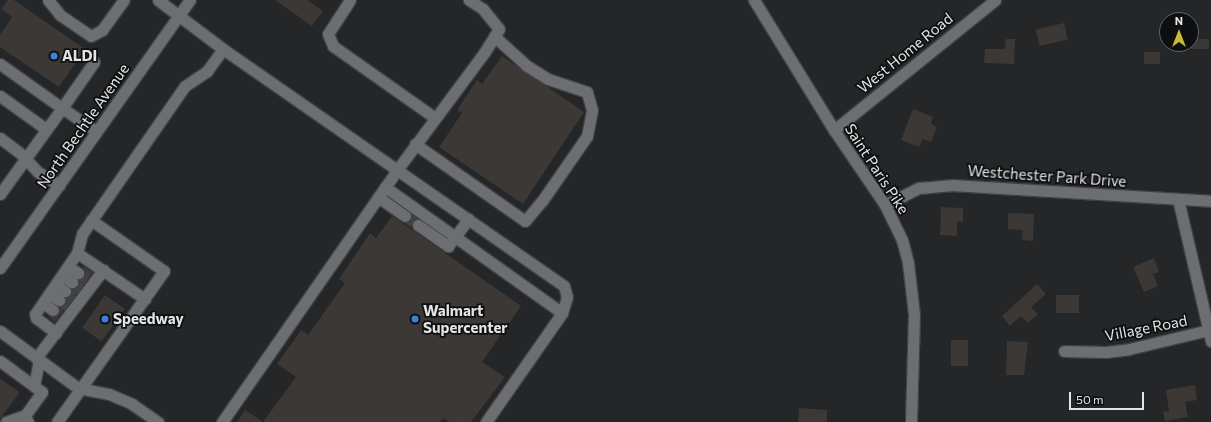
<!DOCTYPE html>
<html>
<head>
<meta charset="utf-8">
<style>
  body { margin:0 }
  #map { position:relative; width:1211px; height:422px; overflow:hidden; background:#242628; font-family:Commissioner,sans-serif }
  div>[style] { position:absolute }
  .building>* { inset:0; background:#3b3836; transform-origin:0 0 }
  .minor-tunnel>* { height:11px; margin-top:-5.5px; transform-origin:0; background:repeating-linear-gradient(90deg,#414244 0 11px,transparent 0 16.5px) }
  .roads { filter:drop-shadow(1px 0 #404244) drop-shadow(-1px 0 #404244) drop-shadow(0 1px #404244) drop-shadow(0 -1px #404244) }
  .minor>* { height:11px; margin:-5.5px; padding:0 5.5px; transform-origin:5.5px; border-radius:5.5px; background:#6c6e71 }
  .dots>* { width:11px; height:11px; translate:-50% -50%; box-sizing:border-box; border:2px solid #0e0f10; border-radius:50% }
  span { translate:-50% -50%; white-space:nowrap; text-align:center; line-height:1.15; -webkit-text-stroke:3.5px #0e0f10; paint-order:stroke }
  .street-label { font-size:15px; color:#e3e4e5 }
  .poi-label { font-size:15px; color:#e3e4e5; font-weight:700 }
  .left { translate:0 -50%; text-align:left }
  .north { position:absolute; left:1159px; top:12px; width:40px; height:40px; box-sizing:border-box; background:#0e0f10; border:1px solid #636465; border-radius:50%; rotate:0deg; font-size:11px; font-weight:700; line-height:16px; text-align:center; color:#e3e4e5 }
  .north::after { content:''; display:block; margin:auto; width:14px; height:18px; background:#cdb938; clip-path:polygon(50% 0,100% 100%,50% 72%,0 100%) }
  .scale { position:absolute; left:1069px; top:392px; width:75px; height:18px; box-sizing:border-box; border:2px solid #e3e4e5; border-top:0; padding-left:5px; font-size:12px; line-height:14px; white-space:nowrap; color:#e3e4e5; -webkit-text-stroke:3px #0e0f10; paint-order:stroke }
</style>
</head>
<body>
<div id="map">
  <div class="building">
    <i style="clip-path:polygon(8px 0,14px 0,85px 49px,59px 87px,0 47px,0 35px,12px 17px,1px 9px)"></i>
    <i style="clip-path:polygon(275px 0,307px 0,323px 11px,312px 26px)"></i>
    <i style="left:1064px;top:23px;width:17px;height:29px;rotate:77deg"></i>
    <i style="clip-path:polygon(1006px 39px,1015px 39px,1014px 64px,984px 63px,985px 49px,1005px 49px)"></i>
    <i style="left:1191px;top:39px;width:18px;height:10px"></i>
    <i style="left:1144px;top:52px;width:16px;height:12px"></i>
    <i style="clip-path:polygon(502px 56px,584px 112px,523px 204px,439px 147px,462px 113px,457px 110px,477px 80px,482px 84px)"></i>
    <i style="clip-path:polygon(913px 109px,933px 117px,931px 124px,937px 127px,931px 142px,923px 139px,919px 147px,901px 140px)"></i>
    <i style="clip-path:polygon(941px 207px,963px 208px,963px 222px,957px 222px,957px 236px,940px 235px)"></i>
    <i style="clip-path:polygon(1008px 213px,1034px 214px,1033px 241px,1022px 240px,1023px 230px,1008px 229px)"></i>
    <i style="clip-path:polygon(392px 216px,521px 306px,482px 362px,505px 377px,471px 422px,450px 422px,443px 418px,440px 422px,237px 422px,245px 410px,263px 422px,296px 377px,277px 364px,301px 330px,308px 335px,345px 283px,339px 279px,370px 233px,376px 238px)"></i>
    <i style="clip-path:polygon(1154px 258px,1159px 272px,1153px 274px,1158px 286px,1144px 292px,1133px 267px)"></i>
    <i style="clip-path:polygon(83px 266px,93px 272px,55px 322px,48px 317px,59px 314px,59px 307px,65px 304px,72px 289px,78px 286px,79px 280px,84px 277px)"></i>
    <i style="clip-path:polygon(1037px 284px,1046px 294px,1031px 307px,1038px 314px,1028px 323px,1021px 316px,1010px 326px,1002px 316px)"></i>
    <i style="left:105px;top:295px;width:24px;height:40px;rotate:35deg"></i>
    <i style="left:1056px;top:295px;width:23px;height:18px"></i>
    <i style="left:951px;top:340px;width:17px;height:26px"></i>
    <i style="clip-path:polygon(1007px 341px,1028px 342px,1024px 375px,1006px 375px)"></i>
    <i style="clip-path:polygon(0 379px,20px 392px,0 419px)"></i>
    <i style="clip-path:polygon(1195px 385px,1197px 400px,1185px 402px,1188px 417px,1165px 421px,1163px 412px,1169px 411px,1166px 390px)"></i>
    <i style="clip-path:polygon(799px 408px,827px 410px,827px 422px,798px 422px)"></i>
  </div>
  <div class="minor-tunnel">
    <i style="left:405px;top:216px;width:16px;rotate:35deg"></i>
    <i style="left:78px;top:273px;width:13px;rotate:32deg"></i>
    <i style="left:72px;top:282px;width:12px;rotate:35deg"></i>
    <i style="left:65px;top:291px;width:13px;rotate:32deg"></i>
    <i style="left:59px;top:300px;width:13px;rotate:32deg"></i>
  </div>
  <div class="roads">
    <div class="minor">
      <i style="left:48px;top:0;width:19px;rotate:51deg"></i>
      <i style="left:60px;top:15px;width:37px;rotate:34deg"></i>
      <i style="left:91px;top:36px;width:13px;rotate:-29deg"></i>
      <i style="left:102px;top:30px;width:37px;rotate:-54deg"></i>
      <i style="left:158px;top:0;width:81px;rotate:37deg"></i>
      <i style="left:223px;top:49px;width:415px;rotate:34.8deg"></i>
      <i style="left:564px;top:286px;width:11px;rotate:75deg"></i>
      <i style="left:567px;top:297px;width:17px;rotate:107deg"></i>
      <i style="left:562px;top:313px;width:133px;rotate:124.9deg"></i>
      <i style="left:350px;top:0;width:40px;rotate:122.9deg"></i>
      <i style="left:328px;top:34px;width:13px;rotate:67deg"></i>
      <i style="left:333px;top:46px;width:125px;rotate:35.2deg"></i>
      <i style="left:754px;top:0;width:153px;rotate:58.4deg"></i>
      <i style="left:834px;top:130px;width:91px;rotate:55.8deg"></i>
      <i style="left:885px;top:205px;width:39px;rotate:64deg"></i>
      <i style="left:902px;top:240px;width:24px;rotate:75deg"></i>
      <i style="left:908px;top:263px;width:51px;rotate:83.3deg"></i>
      <i style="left:914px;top:314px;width:108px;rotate:91.6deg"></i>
      <i style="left:0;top:64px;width:76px;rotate:35.4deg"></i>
      <i style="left:62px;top:108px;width:56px;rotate:-55.2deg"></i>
      <i style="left:0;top:96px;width:57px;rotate:35.7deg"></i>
      <i style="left:834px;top:130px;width:207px;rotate:-38.9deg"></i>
      <i style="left:0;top:138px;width:26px;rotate:37deg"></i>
      <i style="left:21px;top:154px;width:25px;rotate:47deg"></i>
      <i style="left:38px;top:172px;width:25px;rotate:32deg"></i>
      <i style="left:415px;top:144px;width:134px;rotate:35deg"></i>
      <i style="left:525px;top:221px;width:26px;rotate:-50deg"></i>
      <i style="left:542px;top:201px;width:79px;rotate:-55.3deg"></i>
      <i style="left:587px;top:136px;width:26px;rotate:-79deg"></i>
      <i style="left:592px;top:110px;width:19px;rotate:-106deg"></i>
      <i style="left:587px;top:92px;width:41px;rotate:-161.6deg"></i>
      <i style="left:548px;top:79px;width:26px;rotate:-148deg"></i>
      <i style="left:526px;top:65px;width:43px;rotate:-137.8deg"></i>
      <i style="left:385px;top:187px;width:217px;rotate:35.4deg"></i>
      <i style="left:0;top:194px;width:106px;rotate:-54.2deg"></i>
      <i style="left:62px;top:108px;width:42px;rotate:34.4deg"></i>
      <i style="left:378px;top:197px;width:33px;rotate:35deg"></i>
      <i style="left:1178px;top:199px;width:146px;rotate:76.9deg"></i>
      <i style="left:885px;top:205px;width:38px;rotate:-27deg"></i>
      <i style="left:919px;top:188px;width:34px;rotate:-5deg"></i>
      <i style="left:953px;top:185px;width:258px;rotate:3.5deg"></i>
      <i style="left:418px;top:225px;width:37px;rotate:35deg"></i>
      <i style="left:448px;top:246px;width:34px;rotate:-53deg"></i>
      <i style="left:69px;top:267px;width:11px;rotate:34deg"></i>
      <i style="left:0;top:268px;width:329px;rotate:-54.7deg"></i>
      <i style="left:63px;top:276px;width:11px;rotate:34deg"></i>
      <i style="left:56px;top:285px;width:11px;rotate:34deg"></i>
      <i style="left:49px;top:294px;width:12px;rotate:31deg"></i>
      <i style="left:145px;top:299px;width:82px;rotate:-145.9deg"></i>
      <i style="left:77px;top:253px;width:20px;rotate:-75deg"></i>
      <i style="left:82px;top:234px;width:180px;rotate:-55.2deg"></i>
      <i style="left:185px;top:86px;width:27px;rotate:-34deg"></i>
      <i style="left:207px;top:71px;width:27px;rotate:-54deg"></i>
      <i style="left:43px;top:303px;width:12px;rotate:35deg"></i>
      <i style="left:0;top:331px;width:97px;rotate:36.2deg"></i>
      <i style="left:78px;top:388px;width:32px;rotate:11deg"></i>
      <i style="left:109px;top:394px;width:25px;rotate:23deg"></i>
      <i style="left:132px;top:404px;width:32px;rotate:35deg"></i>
      <i style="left:56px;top:333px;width:25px;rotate:-143deg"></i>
      <i style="left:36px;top:318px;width:4px;rotate:-104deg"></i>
      <i style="left:35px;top:314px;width:74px;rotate:-55.5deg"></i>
      <i style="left:1064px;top:351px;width:42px;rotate:1.4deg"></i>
      <i style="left:1106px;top:352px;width:23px;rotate:-7deg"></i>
      <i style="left:1129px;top:349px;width:82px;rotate:-13.4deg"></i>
      <i style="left:36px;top:358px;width:111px;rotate:-52.7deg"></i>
      <i style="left:0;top:361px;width:52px;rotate:36.4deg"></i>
      <i style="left:42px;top:392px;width:29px;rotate:126deg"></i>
      <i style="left:34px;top:386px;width:25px;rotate:-79deg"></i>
      <i style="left:6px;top:422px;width:20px;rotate:-20deg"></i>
      <i style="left:25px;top:415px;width:8px;rotate:67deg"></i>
      <i style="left:57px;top:422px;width:185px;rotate:-54.7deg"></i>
      <i style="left:164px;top:271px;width:89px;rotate:-145.1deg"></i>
      <i style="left:222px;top:422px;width:307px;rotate:-55.2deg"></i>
      <i style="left:397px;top:170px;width:146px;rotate:-53.4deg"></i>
      <i style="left:484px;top:53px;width:28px;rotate:-58deg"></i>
      <i style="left:499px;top:29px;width:26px;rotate:-129deg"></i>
      <i style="left:483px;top:9px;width:17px;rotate:-147deg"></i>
    </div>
  </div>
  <div class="dots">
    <i style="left:54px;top:56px;background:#3f7fe0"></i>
    <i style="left:105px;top:319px;background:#3f7fe0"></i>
    <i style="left:415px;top:319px;background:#3f7fe0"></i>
  </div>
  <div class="street-label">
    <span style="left:905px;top:53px;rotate:-39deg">West Home Road</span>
    <span style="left:83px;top:126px;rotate:-55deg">North Bechtle Avenue</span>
    <span style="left:877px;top:169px;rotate:57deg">Saint Paris Pike</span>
    <span style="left:1047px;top:176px;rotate:4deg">Westchester Park Drive</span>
    <span style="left:1146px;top:328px;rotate:-11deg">Village Road</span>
  </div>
  <div class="poi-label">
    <span class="left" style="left:62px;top:56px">ALDI</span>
    <span class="left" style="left:423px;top:319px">Walmart<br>Supercenter</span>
    <span class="left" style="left:113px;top:319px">Speedway</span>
  </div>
  <div class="north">N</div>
  <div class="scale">50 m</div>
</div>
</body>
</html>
